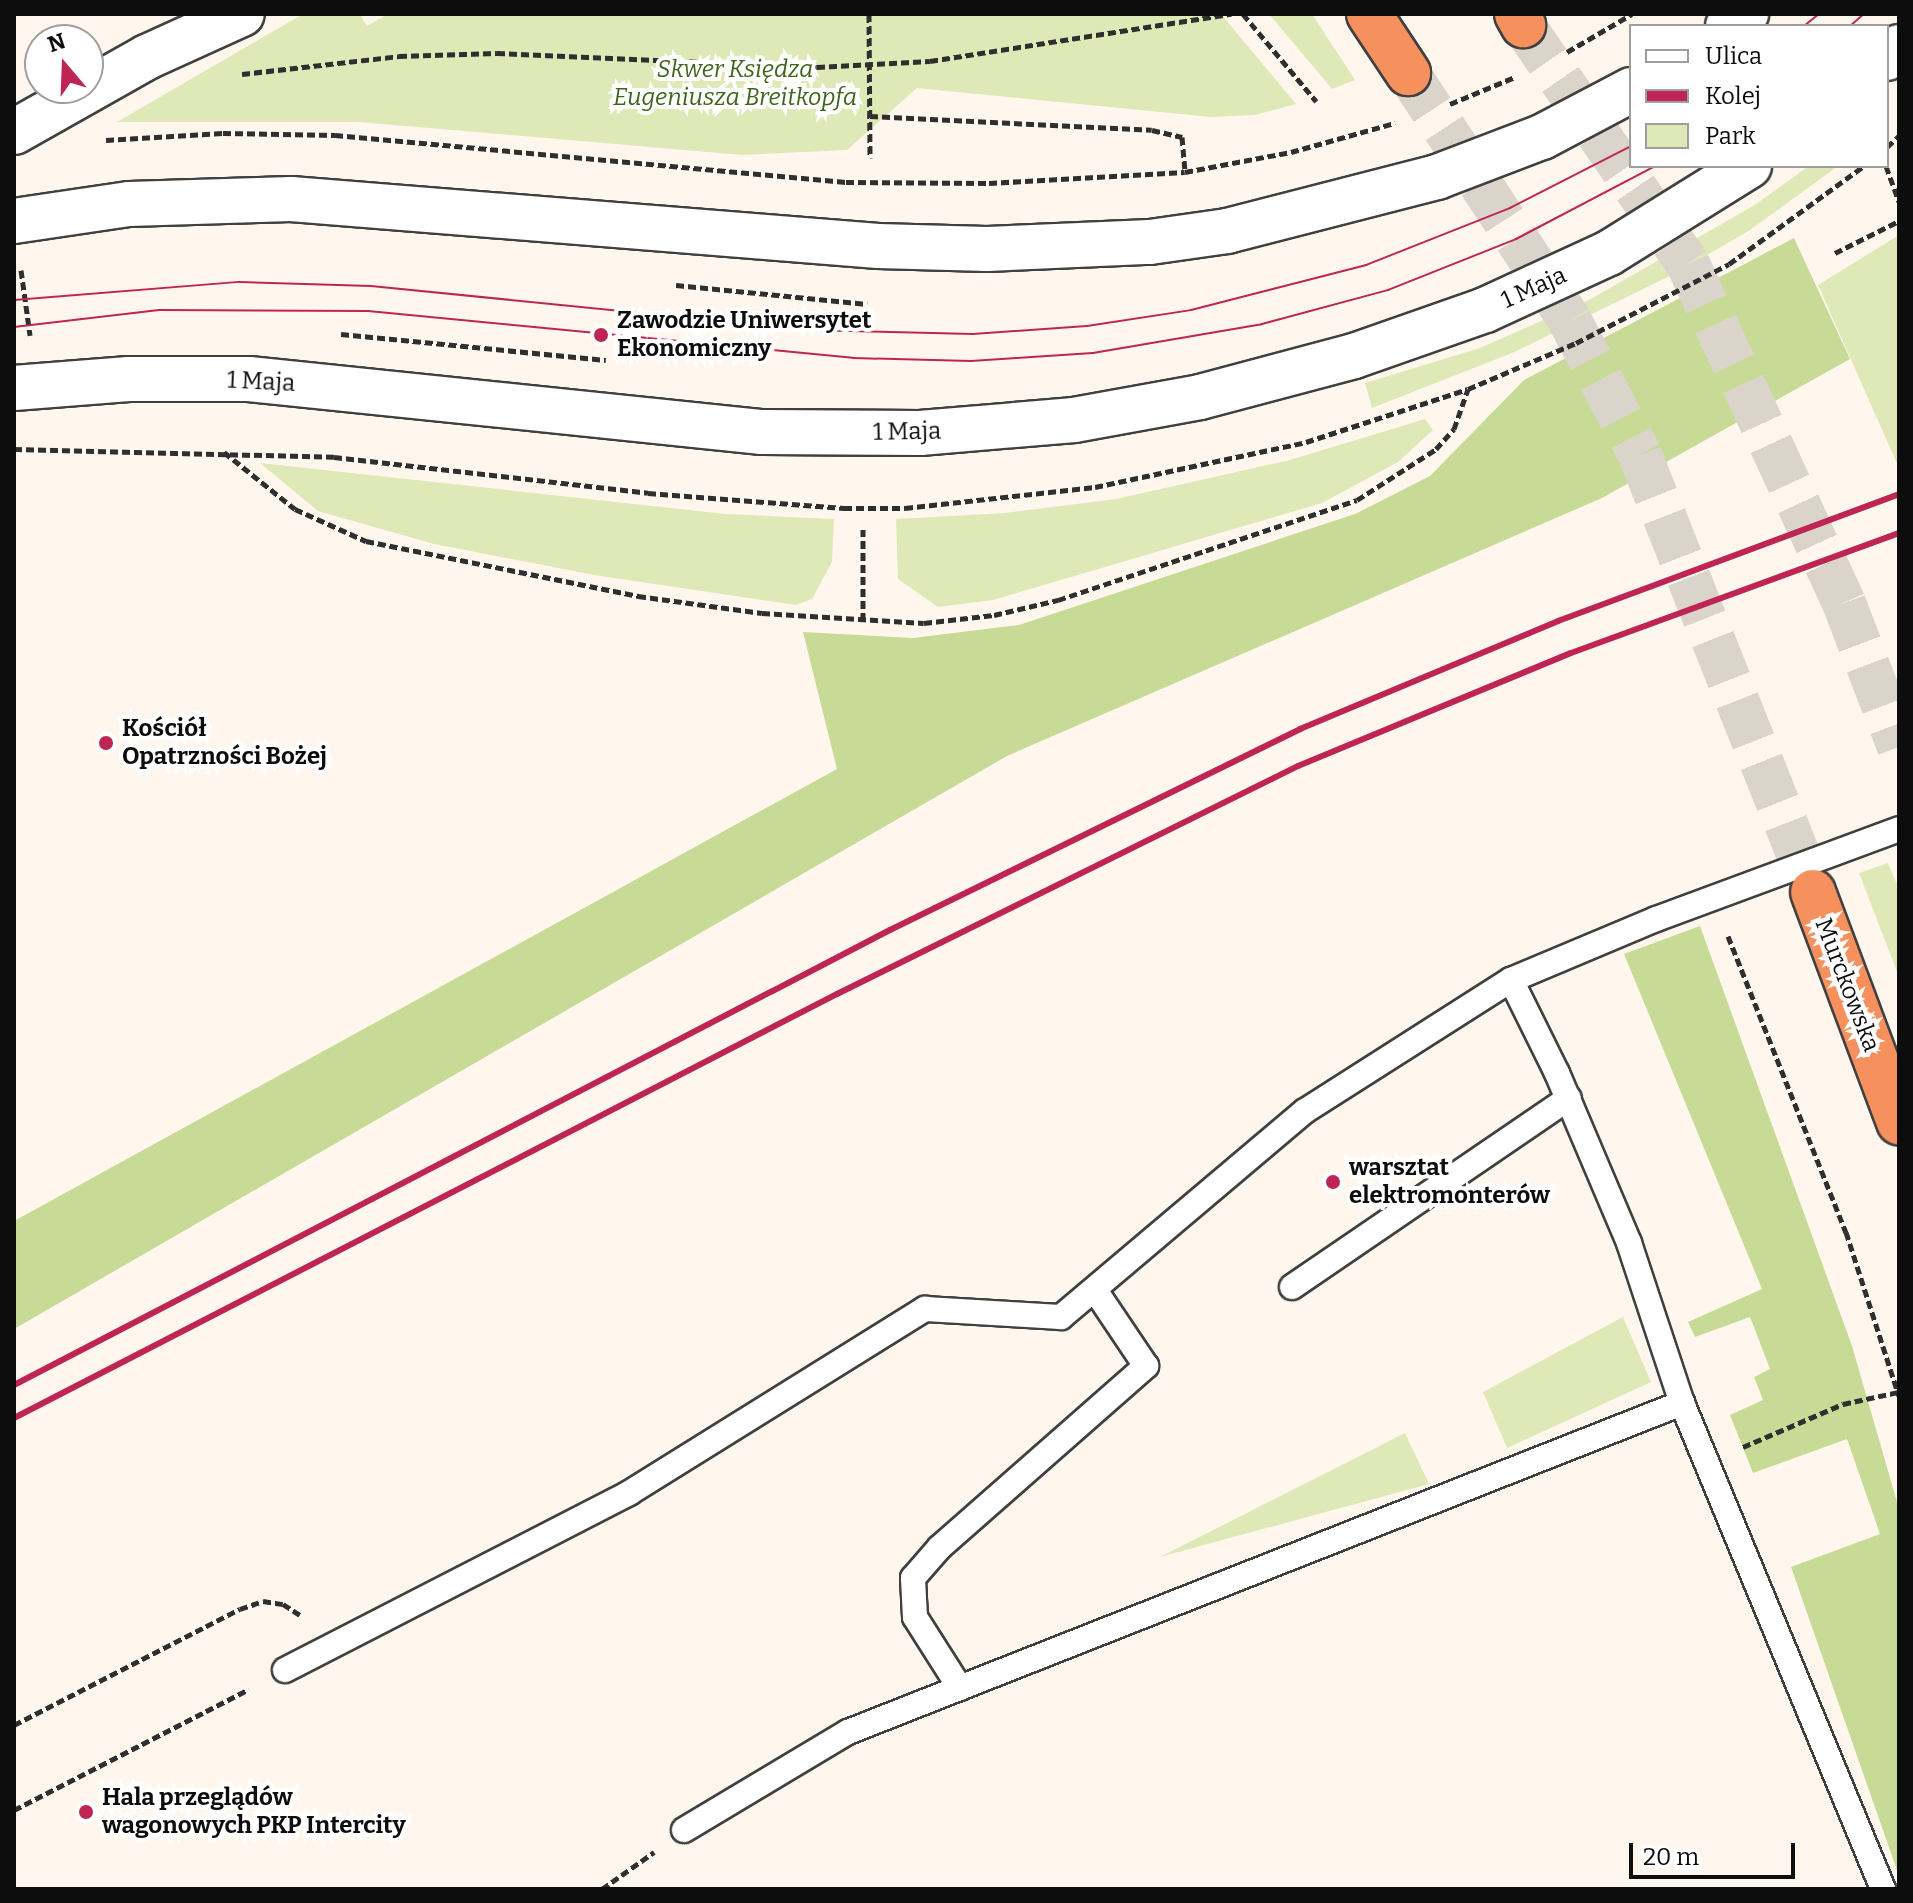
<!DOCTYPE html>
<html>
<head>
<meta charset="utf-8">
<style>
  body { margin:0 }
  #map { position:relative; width:1913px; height:1903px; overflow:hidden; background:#fff7ed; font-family:Bitter,serif }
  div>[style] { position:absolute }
  .green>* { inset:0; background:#dee9b7 }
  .forest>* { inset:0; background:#c7da96 }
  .trunk-tunnel>* { height:44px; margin-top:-22px; transform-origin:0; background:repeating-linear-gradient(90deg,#dbd4cb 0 44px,transparent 0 66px) }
  .path>* { height:5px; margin-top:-2.5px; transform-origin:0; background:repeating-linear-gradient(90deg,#2f2f2f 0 8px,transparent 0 12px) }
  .roads { filter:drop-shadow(2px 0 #404040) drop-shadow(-2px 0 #404040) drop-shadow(0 2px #404040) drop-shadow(0 -2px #404040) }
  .service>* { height:24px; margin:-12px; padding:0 12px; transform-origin:12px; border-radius:12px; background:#fff }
  .minor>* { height:44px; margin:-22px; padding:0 22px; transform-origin:22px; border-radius:22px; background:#fff }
  .tertiary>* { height:44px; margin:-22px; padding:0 22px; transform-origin:22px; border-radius:22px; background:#fff }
  .trunk>* { height:44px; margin:-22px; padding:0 22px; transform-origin:22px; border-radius:22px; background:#f6905d }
  .tram>* { height:2px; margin:-1px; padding:0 1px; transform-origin:1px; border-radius:1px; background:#be2555 }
  .rail>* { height:6px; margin:-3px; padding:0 3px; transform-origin:3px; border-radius:3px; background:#be2555 }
  .dots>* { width:22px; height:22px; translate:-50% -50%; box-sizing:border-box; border:4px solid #fff; border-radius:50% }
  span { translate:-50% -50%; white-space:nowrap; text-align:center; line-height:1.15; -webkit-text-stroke:8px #fff; paint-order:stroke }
  .park-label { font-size:24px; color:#3f651d; font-style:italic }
  .street-label { font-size:24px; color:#0d0d0d }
  .poi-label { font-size:24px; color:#0d0d0d; font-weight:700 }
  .left { translate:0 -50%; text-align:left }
  .frame { position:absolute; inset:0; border:16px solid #0d0d0d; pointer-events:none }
  .legend { position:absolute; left:1629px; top:24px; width:260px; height:144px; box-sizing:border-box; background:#fff; border:2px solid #9e9e9e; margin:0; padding:10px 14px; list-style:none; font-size:24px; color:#0d0d0d }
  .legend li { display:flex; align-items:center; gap:16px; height:40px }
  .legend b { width:40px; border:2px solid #9e9e9e }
  .north { position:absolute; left:24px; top:24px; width:80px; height:80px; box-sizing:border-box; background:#fff; border:2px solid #9e9e9e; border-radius:50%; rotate:341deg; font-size:22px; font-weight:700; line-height:32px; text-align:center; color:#0d0d0d }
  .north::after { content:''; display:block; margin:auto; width:28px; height:36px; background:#be2555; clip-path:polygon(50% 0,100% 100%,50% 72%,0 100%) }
  .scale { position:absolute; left:1629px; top:1843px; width:166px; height:36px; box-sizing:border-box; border:4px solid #0d0d0d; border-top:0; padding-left:10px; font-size:24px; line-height:28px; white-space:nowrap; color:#0d0d0d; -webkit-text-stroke:6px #fff; paint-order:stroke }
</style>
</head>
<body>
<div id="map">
  <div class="green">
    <i style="clip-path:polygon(303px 14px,360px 14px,367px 26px,388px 14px,1221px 14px,1296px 104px,1255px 115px,1211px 117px,917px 88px,847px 150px,742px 155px,359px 122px,117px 122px)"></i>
    <i style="clip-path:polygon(1269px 14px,1312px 14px,1355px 80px,1332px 89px)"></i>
    <i style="clip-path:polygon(1809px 166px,1838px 166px,1750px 230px,1678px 272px,1512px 353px,1372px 408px,1365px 383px,1480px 348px,1589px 300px,1753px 206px)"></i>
    <i style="clip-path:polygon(1899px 235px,1899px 468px,1818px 285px)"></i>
    <i style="clip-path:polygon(1425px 419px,1433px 430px,1398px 462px,1322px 503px,993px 600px,938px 607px,898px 579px,896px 519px,1005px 513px,1116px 499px,1290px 460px)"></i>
    <i style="clip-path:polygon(260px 463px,726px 514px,834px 519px,832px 562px,812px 599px,796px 605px,594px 575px,434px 544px,318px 511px)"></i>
    <i style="clip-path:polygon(1888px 863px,1899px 889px,1899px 977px,1859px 873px)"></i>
    <i style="clip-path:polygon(1623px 1317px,1651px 1382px,1507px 1448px,1483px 1392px)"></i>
    <i style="clip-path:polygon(1405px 1433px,1429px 1484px,1160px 1557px)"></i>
  </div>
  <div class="forest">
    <i style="clip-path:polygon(1794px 238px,1850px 359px,1602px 498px,1007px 756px,14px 1329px,14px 1221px,837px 769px,803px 632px,913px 638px,1019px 625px,1355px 514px,1430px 476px,1524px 380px)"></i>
    <i style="clip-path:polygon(1700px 926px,1852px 1346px,1899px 1509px,1899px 1876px,1791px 1567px,1880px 1534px,1847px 1439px,1753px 1473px,1730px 1415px,1763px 1400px,1754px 1377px,1770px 1369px,1750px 1317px,1695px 1337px,1688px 1322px,1762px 1289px,1624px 954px)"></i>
  </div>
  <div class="trunk-tunnel">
    <i style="left:1523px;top:25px;width:290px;rotate:55.4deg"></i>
    <i style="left:1688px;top:264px;width:373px;rotate:65.3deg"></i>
    <i style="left:1844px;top:603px;width:154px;rotate:69.1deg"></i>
    <i style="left:1408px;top:73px;width:296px;rotate:56.8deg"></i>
    <i style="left:1570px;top:321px;width:151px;rotate:62.4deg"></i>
    <i style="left:1640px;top:455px;width:470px;rotate:68.4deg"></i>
  </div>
  <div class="path">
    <i style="left:869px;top:14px;width:144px;rotate:89.6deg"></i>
    <i style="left:1243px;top:14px;width:114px;rotate:50deg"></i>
    <i style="left:1567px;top:52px;width:75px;rotate:-30.3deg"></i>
    <i style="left:242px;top:74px;width:158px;rotate:-6.5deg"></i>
    <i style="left:399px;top:56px;width:98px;rotate:-1.8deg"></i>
    <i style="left:497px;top:53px;width:320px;rotate:2.5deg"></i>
    <i style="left:817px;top:67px;width:113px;rotate:-3deg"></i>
    <i style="left:930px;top:61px;width:305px;rotate:-8.9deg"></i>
    <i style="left:1450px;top:104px;width:70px;rotate:-22.6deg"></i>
    <i style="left:870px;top:116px;width:282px;rotate:2.8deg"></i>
    <i style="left:1152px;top:130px;width:31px;rotate:13deg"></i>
    <i style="left:1182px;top:137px;width:35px;rotate:85deg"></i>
    <i style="left:106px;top:140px;width:117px;rotate:-3.4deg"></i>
    <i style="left:223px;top:133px;width:112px;rotate:1deg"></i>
    <i style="left:335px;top:135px;width:513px;rotate:5.26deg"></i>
    <i style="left:846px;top:182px;width:143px;rotate:0.4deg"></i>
    <i style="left:989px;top:183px;width:196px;rotate:-3.2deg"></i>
    <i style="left:1185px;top:172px;width:108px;rotate:-10.7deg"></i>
    <i style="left:1291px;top:152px;width:108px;rotate:-15.6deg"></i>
    <i style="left:1887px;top:147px;width:16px;rotate:-43deg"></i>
    <i style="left:1886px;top:166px;width:38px;rotate:70deg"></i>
    <i style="left:1835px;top:253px;width:72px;rotate:-26.6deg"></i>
    <i style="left:21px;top:270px;width:66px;rotate:82.1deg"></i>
    <i style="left:676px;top:285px;width:192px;rotate:5.7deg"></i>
    <i style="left:341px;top:334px;width:266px;rotate:5.6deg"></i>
    <i style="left:14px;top:449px;width:320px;rotate:1.4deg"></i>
    <i style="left:334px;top:457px;width:316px;rotate:6.5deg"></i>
    <i style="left:648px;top:493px;width:197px;rotate:4.4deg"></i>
    <i style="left:844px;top:508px;width:61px"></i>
    <i style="left:905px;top:508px;width:191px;rotate:-6.3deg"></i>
    <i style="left:1095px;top:487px;width:216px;rotate:-12deg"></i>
    <i style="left:1306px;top:442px;width:170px;rotate:-18.1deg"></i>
    <i style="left:1468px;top:389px;width:117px;rotate:-23.1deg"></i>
    <i style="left:1576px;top:343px;width:172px;rotate:-27.3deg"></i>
    <i style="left:1729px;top:264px;width:167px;rotate:-36deg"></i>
    <i style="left:224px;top:452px;width:91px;rotate:38.8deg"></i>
    <i style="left:295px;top:509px;width:78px;rotate:24.3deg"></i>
    <i style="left:366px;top:541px;width:278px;rotate:11.4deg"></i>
    <i style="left:638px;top:596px;width:125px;rotate:7.8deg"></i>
    <i style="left:762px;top:613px;width:162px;rotate:3.5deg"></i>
    <i style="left:924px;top:623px;width:70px;rotate:-6.5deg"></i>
    <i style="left:994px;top:615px;width:66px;rotate:-13.2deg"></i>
    <i style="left:1058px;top:600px;width:315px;rotate:-18.5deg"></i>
    <i style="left:1357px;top:500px;width:94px;rotate:-32.8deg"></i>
    <i style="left:1436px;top:449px;width:27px;rotate:-48deg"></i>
    <i style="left:1454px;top:429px;width:42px;rotate:-70.7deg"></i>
    <i style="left:863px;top:529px;width:93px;rotate:90deg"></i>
    <i style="left:1728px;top:936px;width:319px;rotate:68.3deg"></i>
    <i style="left:1846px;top:1232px;width:172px;rotate:72.1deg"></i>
    <i style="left:1743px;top:1447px;width:109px;rotate:-23.3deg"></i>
    <i style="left:1843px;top:1404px;width:56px;rotate:-12.3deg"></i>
    <i style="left:14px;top:1725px;width:254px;rotate:-27.2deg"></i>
    <i style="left:240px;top:1609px;width:24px;rotate:-19deg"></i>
    <i style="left:263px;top:1601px;width:20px;rotate:9deg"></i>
    <i style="left:283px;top:1604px;width:20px;rotate:33deg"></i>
    <i style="left:14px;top:1810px;width:264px;rotate:-27.2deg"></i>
    <i style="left:602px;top:1889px;width:64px;rotate:-35.4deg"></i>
  </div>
  <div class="roads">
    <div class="service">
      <i style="left:1511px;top:980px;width:157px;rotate:-22.8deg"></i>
      <i style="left:1656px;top:919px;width:259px;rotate:-20.3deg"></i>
      <i style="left:1292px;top:1287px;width:335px;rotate:-34.3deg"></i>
      <i style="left:285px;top:1670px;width:387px;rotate:-27.2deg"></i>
      <i style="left:629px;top:1493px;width:349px;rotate:-31.9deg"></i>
      <i style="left:925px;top:1309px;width:136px;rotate:3.4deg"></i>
      <i style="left:1061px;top:1317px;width:319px;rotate:-40.2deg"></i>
      <i style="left:1305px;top:1111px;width:244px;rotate:-32.5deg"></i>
      <i style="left:1511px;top:980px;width:104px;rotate:63.7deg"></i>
      <i style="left:1557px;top:1073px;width:185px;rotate:67deg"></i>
      <i style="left:1629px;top:1243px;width:169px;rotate:71.7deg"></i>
      <i style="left:1682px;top:1403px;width:526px;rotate:67.53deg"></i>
      <i style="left:960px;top:1688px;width:84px;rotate:-122.4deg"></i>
      <i style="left:915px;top:1617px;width:39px;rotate:-93deg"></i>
      <i style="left:913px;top:1578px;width:40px;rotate:-49deg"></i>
      <i style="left:939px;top:1548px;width:276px;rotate:-41.3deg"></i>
      <i style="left:1146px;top:1366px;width:92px;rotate:-123.9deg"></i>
      <i style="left:684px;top:1830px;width:191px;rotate:-30.9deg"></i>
      <i style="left:848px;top:1732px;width:897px;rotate:-21.53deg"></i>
    </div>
    <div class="minor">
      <i style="left:14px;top:132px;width:153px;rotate:-29.4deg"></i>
      <i style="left:147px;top:57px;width:104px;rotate:-24.4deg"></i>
    </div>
    <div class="tertiary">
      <i style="left:1728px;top:26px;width:22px;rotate:-34deg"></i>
      <i style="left:1887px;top:58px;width:16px;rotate:-43deg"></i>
      <i style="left:14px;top:221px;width:116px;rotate:-8.4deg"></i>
      <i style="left:129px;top:204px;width:162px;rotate:-1.8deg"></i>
      <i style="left:291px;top:199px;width:589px;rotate:4.58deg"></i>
      <i style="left:878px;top:246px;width:109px;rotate:1.6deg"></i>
      <i style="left:987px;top:249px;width:163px;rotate:-2.5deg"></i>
      <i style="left:1150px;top:242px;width:78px;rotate:-8.1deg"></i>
      <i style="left:1227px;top:231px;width:217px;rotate:-14.4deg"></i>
      <i style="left:1437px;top:177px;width:112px;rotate:-20.9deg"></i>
      <i style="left:1542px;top:137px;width:101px;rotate:-27.8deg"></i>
      <i style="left:14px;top:388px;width:115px;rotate:-4.5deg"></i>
      <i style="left:129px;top:379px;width:120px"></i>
      <i style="left:249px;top:379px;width:516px;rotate:5.9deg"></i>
      <i style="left:762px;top:432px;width:158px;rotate:0.4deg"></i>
      <i style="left:920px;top:433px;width:155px;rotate:-4.8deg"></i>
      <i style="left:1074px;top:420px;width:128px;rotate:-10.3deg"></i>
      <i style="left:1200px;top:397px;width:159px;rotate:-14.9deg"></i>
      <i style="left:1354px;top:356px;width:139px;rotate:-19.3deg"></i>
      <i style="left:1485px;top:310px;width:136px;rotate:-24.7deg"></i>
      <i style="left:1609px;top:253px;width:165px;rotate:-31.9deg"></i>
    </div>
    <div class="trunk">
      <i style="left:1369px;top:14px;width:71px;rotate:56.5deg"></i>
      <i style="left:1517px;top:14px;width:13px;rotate:61deg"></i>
      <i style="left:1813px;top:892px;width:246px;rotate:69.5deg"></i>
    </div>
  </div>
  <div class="tram">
    <i style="left:1804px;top:26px;width:19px;rotate:-39deg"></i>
    <i style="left:1850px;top:26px;width:18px;rotate:-41deg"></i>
    <i style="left:14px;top:300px;width:226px;rotate:-4.6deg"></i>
    <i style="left:239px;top:282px;width:132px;rotate:1.7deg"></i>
    <i style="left:371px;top:286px;width:440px;rotate:5.7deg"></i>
    <i style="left:809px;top:330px;width:164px;rotate:1.4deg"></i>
    <i style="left:973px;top:334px;width:114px;rotate:-4deg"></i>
    <i style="left:1087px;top:326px;width:105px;rotate:-8.7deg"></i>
    <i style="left:1191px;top:310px;width:181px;rotate:-14.4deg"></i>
    <i style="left:1366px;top:265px;width:155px;rotate:-21.6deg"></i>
    <i style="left:1510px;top:208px;width:136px;rotate:-27.1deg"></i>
    <i style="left:14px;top:327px;width:146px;rotate:-6.7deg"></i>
    <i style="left:159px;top:310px;width:209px;rotate:0.3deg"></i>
    <i style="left:368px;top:311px;width:487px;rotate:5.5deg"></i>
    <i style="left:853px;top:358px;width:118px;rotate:1.5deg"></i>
    <i style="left:971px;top:361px;width:122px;rotate:-3.8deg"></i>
    <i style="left:1093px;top:353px;width:171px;rotate:-9.7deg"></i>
    <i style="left:1262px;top:324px;width:131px;rotate:-15.1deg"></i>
    <i style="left:1388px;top:290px;width:138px;rotate:-21.7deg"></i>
    <i style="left:1516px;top:239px;width:157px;rotate:-27.7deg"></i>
  </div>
  <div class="rail">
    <i style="left:14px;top:1385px;width:987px;rotate:-27.45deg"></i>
    <i style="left:890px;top:930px;width:457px;rotate:-26.1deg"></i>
    <i style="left:1300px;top:729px;width:280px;rotate:-22.7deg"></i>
    <i style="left:1558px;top:621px;width:364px;rotate:-20.4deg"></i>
    <i style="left:14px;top:1418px;width:926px;rotate:-27.26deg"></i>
    <i style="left:837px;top:994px;width:514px;rotate:-26.32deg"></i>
    <i style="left:1298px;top:766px;width:295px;rotate:-22.5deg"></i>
    <i style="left:1571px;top:653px;width:349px;rotate:-20.1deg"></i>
  </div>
  <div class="dots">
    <i style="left:601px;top:335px;background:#be2555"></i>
    <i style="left:106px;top:743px;background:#be2555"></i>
    <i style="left:1333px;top:1182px;background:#be2555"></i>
    <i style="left:86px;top:1812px;background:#be2555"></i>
  </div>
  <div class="park-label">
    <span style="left:735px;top:84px">Skwer Księdza<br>Eugeniusza Breitkopfa</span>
  </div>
  <div class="street-label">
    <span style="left:1534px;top:288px;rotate:-24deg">1 Maja</span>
    <span style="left:261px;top:382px;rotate:3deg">1 Maja</span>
    <span style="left:907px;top:432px;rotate:-1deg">1 Maja</span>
    <span style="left:1847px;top:985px;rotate:69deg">Murckowska</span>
  </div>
  <div class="poi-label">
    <span class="left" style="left:617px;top:335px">Zawodzie Uniwersytet<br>Ekonomiczny</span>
    <span class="left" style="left:122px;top:743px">Kościół<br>Opatrzności Bożej</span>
    <span class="left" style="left:1349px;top:1182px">warsztat<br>elektromonterów</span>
    <span class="left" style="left:102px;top:1812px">Hala przeglądów<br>wagonowych PKP Intercity</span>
  </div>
  <div class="frame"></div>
  <ul class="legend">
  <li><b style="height:10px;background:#fff"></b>Ulica</li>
  <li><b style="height:10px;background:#be2555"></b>Kolej</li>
  <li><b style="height:22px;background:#dee9b7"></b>Park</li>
  </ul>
  <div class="north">N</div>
  <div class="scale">20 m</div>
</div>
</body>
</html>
